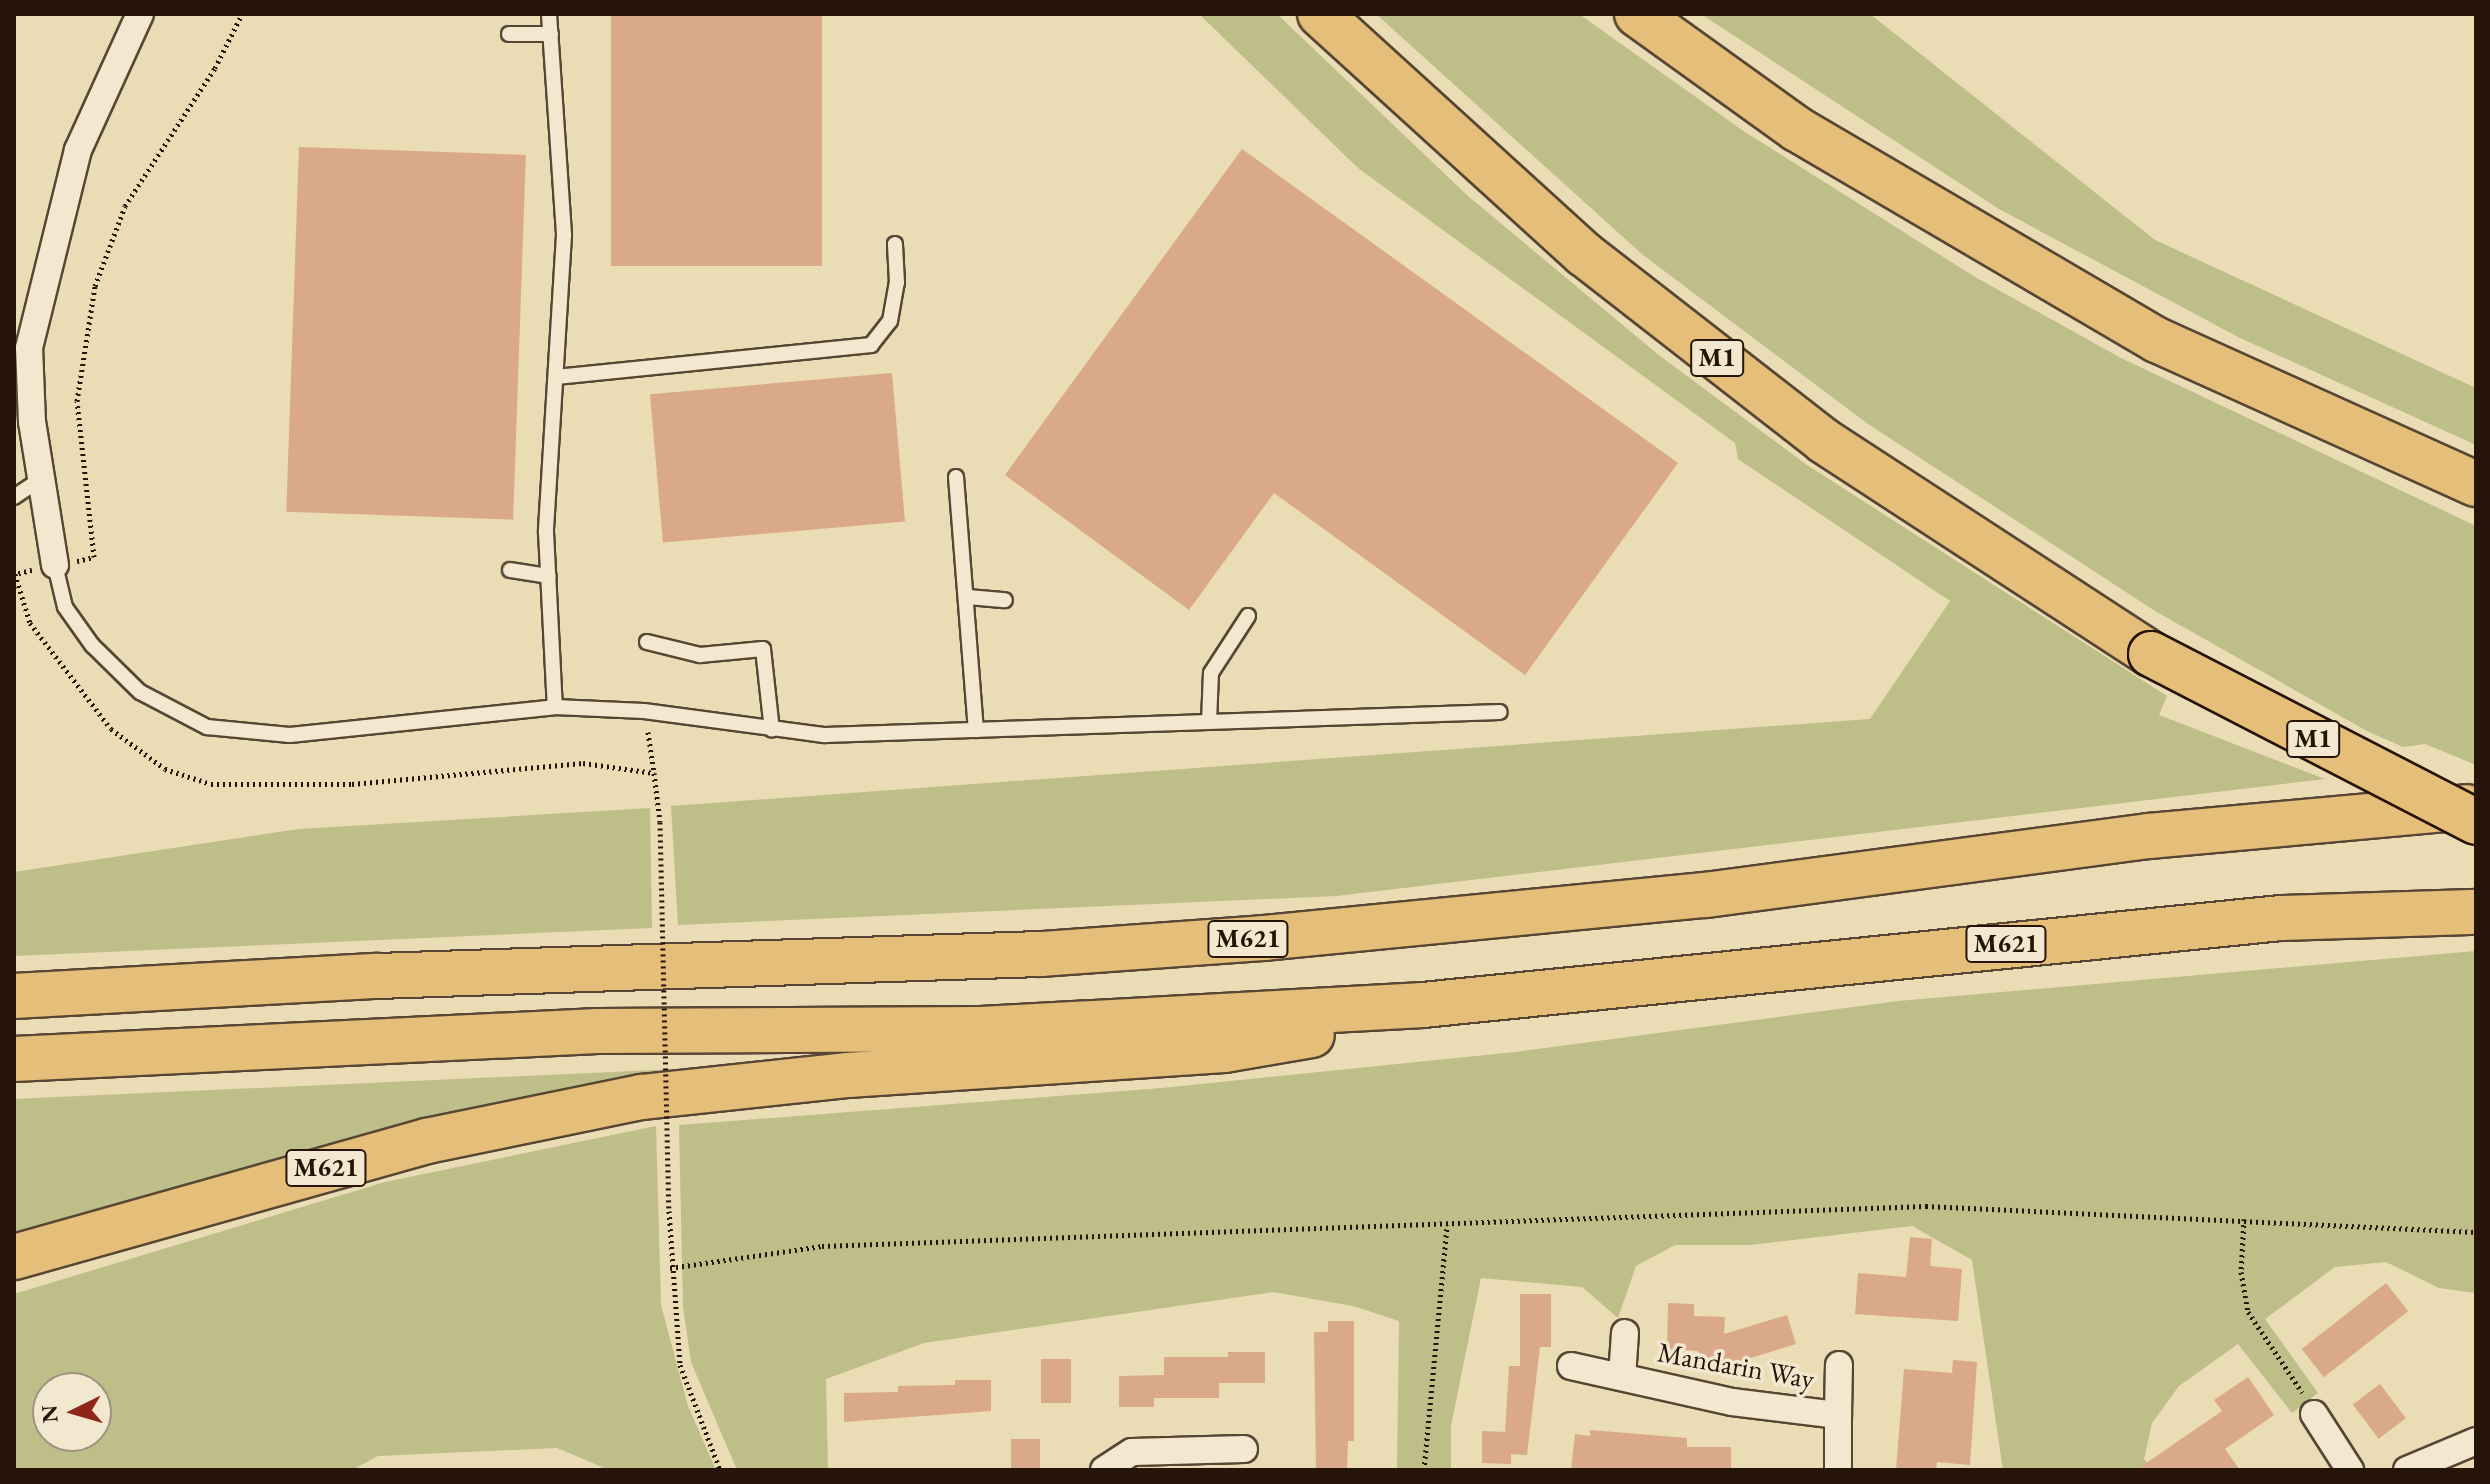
<!DOCTYPE html>
<html>
<head>
<meta charset="utf-8">
<style>
  body { margin:0 }
  #map { position:relative; width:2490px; height:1484px; overflow:hidden; background:#eadcb5; font-family:"EB Garamond",serif }
  div>[style] { position:absolute }
  .green>* { inset:0; background:#bdbe88 }
  .building>* { inset:0; background:#daa989; transform-origin:0 0 }
  .path>* { height:5px; margin-top:-2.5px; transform-origin:0; background:repeating-linear-gradient(90deg,#261408 0 2px,transparent 0 6px) }
  .roads { filter:drop-shadow(2px 0 #574633) drop-shadow(-2px 0 #574633) drop-shadow(0 2px #574633) drop-shadow(0 -2px #574633) }
  .service>* { height:14px; margin:-7px; padding:0 7px; transform-origin:7px; border-radius:7px; background:#f1e8cf }
  .minor>* { height:26px; margin:-13px; padding:0 13px; transform-origin:13px; border-radius:13px; background:#f1e8cf }
  .motorway>* { height:44px; margin:-22px; padding:0 22px; transform-origin:22px; border-radius:22px; background:#e5be7a }
  .path-bridge>* { height:5px; margin-top:-2.5px; transform-origin:0; background:repeating-linear-gradient(90deg,#261408 0 2px,transparent 0 6px) }
  .bridges { filter:drop-shadow(2px 0 #261408) drop-shadow(-2px 0 #261408) drop-shadow(0 2px #261408) drop-shadow(0 -2px #261408) }
  .motorway-bridge>* { height:44px; margin:-22px; padding:0 22px; transform-origin:22px; border-radius:22px; background:#e5be7a }
  span { translate:-50% -50%; white-space:nowrap; text-align:center; line-height:1.15; -webkit-text-stroke:7px #f1e8cf; paint-order:stroke }
  .shield-label span { padding:2px 6px; background:#f1e8cf; border:2px solid; border-radius:6px; -webkit-text-stroke-width:0 }
  .shield-label { font-size:26px; color:#261408; font-weight:700 }
  .street-label { font-size:28px; color:#261408 }
  .frame { position:absolute; inset:0; border:16px solid #261408; pointer-events:none }
  .north { position:absolute; left:32px; top:1372px; width:80px; height:80px; box-sizing:border-box; background:#f1e8cf; border:2px solid #a0937f; border-radius:50%; rotate:265deg; font-size:22px; font-weight:700; line-height:32px; text-align:center; color:#261408 }
  .north::after { content:''; display:block; margin:auto; width:28px; height:36px; background:#8f2418; clip-path:polygon(50% 0,100% 100%,50% 72%,0 100%) }
</style>
</head>
<body>
<div id="map">
  <div class="green">
    <i style="clip-path:polygon(1199px 14px,1277px 14px,1468px 196px,1660px 356px,1807px 465px,2167px 696px,2159px 715px,2325px 779px,1336px 896px,678px 925px,671px 806px,1870px 719px,1950px 601px,1738px 459px,1735px 443px,1358px 168px)"></i>
    <i style="clip-path:polygon(1376px 14px,1579px 14px,1745px 132px,1975px 277px,2121px 358px,2476px 526px,2476px 765px,2425px 744px,2403px 747px,2367px 731px,2155px 611px,1868px 424px,1643px 255px)"></i>
    <i style="clip-path:polygon(1701px 14px,1870px 14px,2155px 240px,2476px 388px,2476px 445px,2238px 337px,1999px 209px)"></i>
    <i style="clip-path:polygon(650px 808px,652px 928px,14px 956px,14px 872px,299px 829px)"></i>
    <i style="clip-path:polygon(2476px 951px,2476px 1293px,2439px 1288px,2386px 1262px,2335px 1267px,2265px 1319px,2318px 1393px,2292px 1413px,2238px 1344px,2179px 1386px,2152px 1423px,2144px 1459px,2152px 1470px,2003px 1470px,1972px 1260px,1912px 1226px,1750px 1245px,1675px 1245px,1636px 1266px,1618px 1318px,1582px 1287px,1481px 1278px,1451px 1426px,1451px 1470px,1397px 1470px,1399px 1321px,1353px 1306px,1273px 1292px,924px 1343px,826px 1379px,828px 1470px,737px 1470px,691px 1362px,683px 1307px,679px 1125px,1162px 1088px,1515px 1052px,1898px 1001px)"></i>
    <i style="clip-path:polygon(699px 1068px,700px 1076px,337px 1144px,203px 1180px,14px 1246px,14px 1099px)"></i>
    <i style="clip-path:polygon(evenodd,656px 1126px,661px 1305px,688px 1406px,716px 1470px,609px 1470px,557px 1448px,378px 1456px,352px 1470px,14px 1470px,14px 1294px,385px 1182px,656px 1126px,48px 1388px,96px 1388px,96px 1436px,48px 1436px,48px 1388px)"></i>
  </div>
  <div class="building">
    <i style="left:611px;top:14px;width:211px;height:252px"></i>
    <i style="left:299px;top:147px;width:227px;height:365px;rotate:2deg"></i>
    <i style="clip-path:polygon(1242px 149px,1678px 463px,1525px 675px,1274px 493px,1189px 610px,1005px 475px)"></i>
    <i style="left:892px;top:373px;width:149px;height:243px;rotate:85deg"></i>
    <i style="clip-path:polygon(1910px 1237px,1932px 1239px,1930px 1266px,1962px 1269px,1958px 1321px,1855px 1314px,1858px 1273px,1906px 1277px)"></i>
    <i style="left:2386px;top:1283px;width:36px;height:107px;rotate:52deg"></i>
    <i style="clip-path:polygon(1520px 1294px,1551px 1294px,1551px 1347px,1540px 1347px,1527px 1455px,1511px 1454px,1511px 1464px,1482px 1463px,1482px 1431px,1505px 1432px,1509px 1366px,1520px 1366px)"></i>
    <i style="clip-path:polygon(1668px 1303px,1694px 1304px,1694px 1316px,1725px 1317px,1724px 1334px,1787px 1315px,1796px 1344px,1735px 1363px,1698px 1362px,1698px 1351px,1667px 1349px)"></i>
    <i style="clip-path:polygon(1328px 1321px,1354px 1321px,1354px 1441px,1348px 1441px,1347px 1470px,1316px 1470px,1314px 1332px,1328px 1332px)"></i>
    <i style="clip-path:polygon(1228px 1352px,1265px 1352px,1265px 1383px,1219px 1383px,1219px 1398px,1154px 1398px,1154px 1407px,1119px 1407px,1119px 1376px,1164px 1375px,1164px 1357px,1228px 1357px)"></i>
    <i style="left:1041px;top:1359px;width:30px;height:44px"></i>
    <i style="clip-path:polygon(1953px 1360px,1977px 1362px,1970px 1465px,1937px 1462px,1936px 1470px,1896px 1470px,1904px 1369px,1952px 1373px)"></i>
    <i style="clip-path:polygon(2248px 1377px,2274px 1415px,2225px 1449px,2240px 1470px,2136px 1470px,2222px 1411px,2214px 1400px)"></i>
    <i style="clip-path:polygon(955px 1380px,991px 1380px,991px 1411px,844px 1422px,844px 1393px,898px 1392px,898px 1386px,955px 1385px)"></i>
    <i style="left:2380px;top:1384px;width:43px;height:34px;rotate:53deg"></i>
    <i style="clip-path:polygon(1590px 1430px,1687px 1438px,1687px 1447px,1731px 1447px,1731px 1470px,1571px 1470px,1575px 1434px,1590px 1436px)"></i>
    <i style="left:1011px;top:1439px;width:29px;height:31px"></i>
  </div>
  <div class="path">
    <i style="left:77px;top:561px;width:17px;rotate:-13deg"></i>
    <i style="left:94px;top:557px;width:157px;rotate:-96.2deg"></i>
    <i style="left:77px;top:401px;width:116px;rotate:-81.1deg"></i>
    <i style="left:95px;top:286px;width:85px;rotate:-69.4deg"></i>
    <i style="left:125px;top:206px;width:165px;rotate:-56.9deg"></i>
    <i style="left:215px;top:68px;width:60px;rotate:-63.4deg"></i>
    <i style="left:32px;top:570px;width:17px;rotate:167deg"></i>
    <i style="left:15px;top:574px;width:51px;rotate:73deg"></i>
    <i style="left:30px;top:623px;width:133px;rotate:52.6deg"></i>
    <i style="left:111px;top:729px;width:67px;rotate:36.5deg"></i>
    <i style="left:165px;top:769px;width:48px;rotate:18.1deg"></i>
    <i style="left:211px;top:784px;width:141px"></i>
    <i style="left:352px;top:784px;width:232px;rotate:-5.2deg"></i>
    <i style="left:583px;top:763px;width:72px;rotate:8deg"></i>
    <i style="left:654px;top:773px;width:49px;rotate:83deg"></i>
    <i style="left:648px;top:732px;width:41px;rotate:81.7deg"></i>
    <i style="left:669px;top:1211px;width:154px;rotate:85.9deg"></i>
    <i style="left:680px;top:1365px;width:112px;rotate:69.1deg"></i>
    <i style="left:2244px;top:1219px;width:53px;rotate:93.2deg"></i>
    <i style="left:2241px;top:1272px;width:41px;rotate:80.1deg"></i>
    <i style="left:2248px;top:1312px;width:97px;rotate:56deg"></i>
    <i style="left:670px;top:1268px;width:154px;rotate:-8.2deg"></i>
    <i style="left:822px;top:1246px;width:1105px;rotate:-2.08deg"></i>
    <i style="left:1926px;top:1206px;width:551px;rotate:2.71deg"></i>
    <i style="left:1424px;top:1470px;width:246px;rotate:-84.6deg"></i>
  </div>
  <div class="roads">
    <div class="service">
      <i style="left:549px;top:14px;width:222px;rotate:86.1deg"></i>
      <i style="left:564px;top:235px;width:298px;rotate:93.5deg"></i>
      <i style="left:546px;top:532px;width:175px;rotate:87.1deg"></i>
      <i style="left:509px;top:34px;width:42px"></i>
      <i style="left:556px;top:377px;width:317px;rotate:-5.8deg"></i>
      <i style="left:871px;top:345px;width:31px;rotate:-52deg"></i>
      <i style="left:890px;top:321px;width:39px;rotate:-80deg"></i>
      <i style="left:897px;top:283px;width:39px;rotate:-93deg"></i>
      <i style="left:956px;top:477px;width:254px;rotate:85.5deg"></i>
      <i style="left:14px;top:497px;width:30px;rotate:-34deg"></i>
      <i style="left:55px;top:565px;width:43px;rotate:76.6deg"></i>
      <i style="left:65px;top:607px;width:47px;rotate:54.6deg"></i>
      <i style="left:92px;top:645px;width:67px;rotate:44.4deg"></i>
      <i style="left:140px;top:692px;width:76px;rotate:27.6deg"></i>
      <i style="left:207px;top:727px;width:83px;rotate:5.5deg"></i>
      <i style="left:290px;top:735px;width:266px;rotate:-6deg"></i>
      <i style="left:555px;top:707px;width:89px;rotate:2.6deg"></i>
      <i style="left:644px;top:711px;width:183px;rotate:7.6deg"></i>
      <i style="left:825px;top:735px;width:675px;rotate:-1.95deg"></i>
      <i style="left:510px;top:570px;width:39px;rotate:9deg"></i>
      <i style="left:968px;top:597px;width:37px;rotate:5deg"></i>
      <i style="left:647px;top:642px;width:55px;rotate:13.8deg"></i>
      <i style="left:700px;top:655px;width:63px;rotate:-5.4deg"></i>
      <i style="left:763px;top:649px;width:81px;rotate:83.7deg"></i>
      <i style="left:1209px;top:722px;width:49px;rotate:-87.7deg"></i>
      <i style="left:1211px;top:673px;width:68px;rotate:-57deg"></i>
    </div>
    <div class="minor">
      <i style="left:55px;top:565px;width:145px;rotate:-99.1deg"></i>
      <i style="left:32px;top:422px;width:74px;rotate:-92.3deg"></i>
      <i style="left:29px;top:348px;width:204px;rotate:-76.1deg"></i>
      <i style="left:78px;top:150px;width:149px;rotate:-65.5deg"></i>
      <i style="left:1571px;top:1366px;width:165px;rotate:12.6deg"></i>
      <i style="left:1732px;top:1402px;width:107px;rotate:7deg"></i>
      <i style="left:1838px;top:1415px;width:55px;rotate:90deg"></i>
      <i style="left:1622px;top:1377px;width:44px;rotate:-86.1deg"></i>
      <i style="left:2314px;top:1414px;width:67px;rotate:57.3deg"></i>
      <i style="left:1838px;top:1415px;width:50px;rotate:-88.9deg"></i>
      <i style="left:1104px;top:1470px;width:33px;rotate:-33deg"></i>
      <i style="left:1132px;top:1452px;width:112px;rotate:-1.5deg"></i>
      <i style="left:2407px;top:1470px;width:75px;rotate:-22.8deg"></i>
    </div>
    <div class="motorway">
      <i style="left:1320px;top:14px;width:357px;rotate:42.3deg"></i>
      <i style="left:1584px;top:254px;width:304px;rotate:37.9deg"></i>
      <i style="left:1824px;top:441px;width:390px;rotate:33.1deg"></i>
      <i style="left:1637px;top:14px;width:197px;rotate:35.7deg"></i>
      <i style="left:1797px;top:129px;width:417px;rotate:30.4deg"></i>
      <i style="left:2157px;top:340px;width:350px;rotate:24.3deg"></i>
      <i style="left:14px;top:996px;width:364px;rotate:-3.2deg"></i>
      <i style="left:377px;top:976px;width:664px;rotate:-1.9deg"></i>
      <i style="left:1041px;top:954px;width:224px;rotate:-4.1deg"></i>
      <i style="left:1264px;top:938px;width:444px;rotate:-5.6deg"></i>
      <i style="left:1706px;top:895px;width:447px;rotate:-7.6deg"></i>
      <i style="left:2149px;top:836px;width:319px;rotate:-5.2deg"></i>
      <i style="left:14px;top:1059px;width:584px;rotate:-2.75deg"></i>
      <i style="left:597px;top:1031px;width:384px;rotate:-0.3deg"></i>
      <i style="left:981px;top:1029px;width:443px;rotate:-3.1deg"></i>
      <i style="left:1423px;top:1005px;width:862px;rotate:-5.79deg"></i>
      <i style="left:2281px;top:918px;width:195px;rotate:-1.8deg"></i>
      <i style="left:14px;top:1257px;width:429px;rotate:-15.7deg"></i>
      <i style="left:427px;top:1141px;width:219px;rotate:-11.6deg"></i>
      <i style="left:642px;top:1097px;width:207px;rotate:-6.1deg"></i>
      <i style="left:848px;top:1075px;width:377px;rotate:-3.8deg"></i>
      <i style="left:1224px;top:1050px;width:89px;rotate:-9.7deg"></i>
    </div>
  </div>
  <div class="path-bridge">
    <i style="left:660px;top:822px;width:389px;rotate:88.7deg"></i>
  </div>
  <div class="bridges">
    <div class="motorway-bridge">
      <i style="left:2151px;top:654px;width:366px;rotate:27.3deg"></i>
    </div>
  </div>
  <div class="shield-label">
    <span style="left:1717px;top:358px">M1</span>
    <span style="left:2313px;top:739px">M1</span>
    <span style="left:1248px;top:939px">M621</span>
    <span style="left:2006px;top:944px">M621</span>
    <span style="left:326px;top:1168px">M621</span>
  </div>
  <div class="street-label">
    <span style="left:1736px;top:1365px;rotate:10deg">Mandarin Way</span>
  </div>
  <div class="frame"></div>
  <div class="north">N</div>
</div>
</body>
</html>
